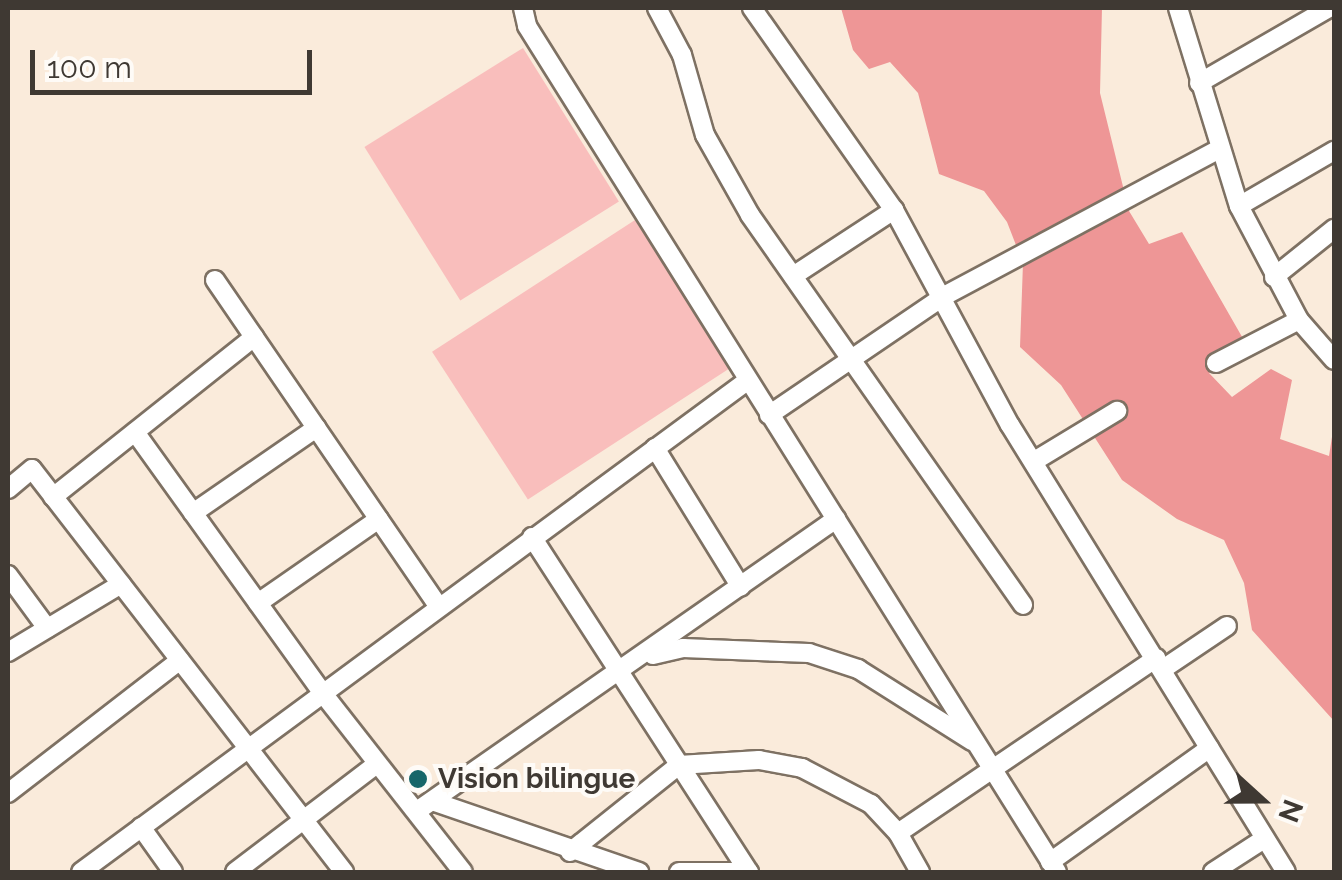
<!DOCTYPE html>
<html>
<head>
<meta charset="utf-8">
<style>
  body { margin:0 }
  #map { position:relative; width:1342px; height:880px; overflow:hidden; background:#faebdb; font-family:Raleway,sans-serif }
  div>[style] { position:absolute }
  .green>* { inset:0; background:#f9bebc; transform-origin:0 0 }
  .forest>* { inset:0; background:#ee9696 }
  .roads { filter:drop-shadow(2px 0 #7e7163) drop-shadow(-2px 0 #7e7163) drop-shadow(0 2px #7e7163) drop-shadow(0 -2px #7e7163) }
  .minor>* { height:18px; margin:-9px; padding:0 9px; transform-origin:9px; border-radius:9px; background:#fff }
  .dots>* { width:28px; height:28px; translate:-50% -50%; box-sizing:border-box; border:5px solid #fefbf7; border-radius:50% }
  span { translate:-50% -50%; white-space:nowrap; text-align:center; line-height:1.15; -webkit-text-stroke:8px #fefbf7; paint-order:stroke }
  .poi-label { font-size:28px; color:#3f3933; font-weight:700 }
  .left { translate:0 -50%; text-align:left }
  .frame { position:absolute; inset:0; border:10px solid #3f3933; pointer-events:none }
  .north { position:absolute; left:1212px; top:750px; width:100px; height:100px; -webkit-text-stroke:8px #fefbf7; paint-order:stroke; rotate:111deg; font-size:28px; font-weight:700; line-height:40px; text-align:center; color:#3f3933 }
  .north::after { content:''; display:block; margin:auto; width:35px; height:45px; background:#3f3933; clip-path:polygon(50% 0,100% 100%,50% 72%,0 100%) }
  .scale { position:absolute; left:30px; top:50px; width:282px; height:45px; box-sizing:border-box; border:5px solid #3f3933; border-top:0; padding-left:12px; font-size:30px; line-height:35px; white-space:nowrap; color:#3f3933; -webkit-text-stroke:8px #fefbf7; paint-order:stroke }
</style>
</head>
<body>
<div id="map">
  <div class="green">
    <i style="left:523px;top:48px;width:181px;height:187px;rotate:58deg"></i>
    <i style="left:635px;top:220px;width:176px;height:242px;rotate:57deg"></i>
  </div>
  <div class="forest">
    <i style="clip-path:polygon(841px 8px,1102px 8px,1100px 93px,1129px 211px,1149px 244px,1182px 232px,1249px 349px,1209px 373px,1232px 397px,1271px 369px,1292px 380px,1280px 439px,1329px 456px,1334px 424px,1334px 721px,1252px 630px,1244px 583px,1224px 540px,1177px 519px,1122px 480px,1061px 385px,1020px 347px,1023px 263px,1007px 222px,984px 191px,939px 174px,918px 93px,890px 62px,869px 69px,853px 50px)"></i>
  </div>
  <div class="roads">
    <div class="minor">
      <i style="left:523px;top:8px;width:18px;rotate:77deg"></i>
      <i style="left:527px;top:26px;width:998px;rotate:57.93deg"></i>
      <i style="left:657px;top:8px;width:53px;rotate:62deg"></i>
      <i style="left:682px;top:55px;width:83px;rotate:74deg"></i>
      <i style="left:705px;top:135px;width:92px;rotate:60.6deg"></i>
      <i style="left:750px;top:215px;width:476px;rotate:55deg"></i>
      <i style="left:752px;top:8px;width:247px;rotate:54.9deg"></i>
      <i style="left:894px;top:210px;width:244px;rotate:61.7deg"></i>
      <i style="left:1010px;top:425px;width:525px;rotate:58.31deg"></i>
      <i style="left:1178px;top:8px;width:207px;rotate:72.9deg"></i>
      <i style="left:1239px;top:206px;width:129px;rotate:62.2deg"></i>
      <i style="left:1299px;top:320px;width:53px;rotate:48.8deg"></i>
      <i style="left:1199px;top:83px;width:150px;rotate:-30deg"></i>
      <i style="left:1239px;top:206px;width:110px;rotate:-30.1deg"></i>
      <i style="left:793px;top:276px;width:121px;rotate:-33.2deg"></i>
      <i style="left:1274px;top:277px;width:77px;rotate:-38.7deg"></i>
      <i style="left:215px;top:280px;width:395px;rotate:55.6deg"></i>
      <i style="left:1216px;top:363px;width:93px;rotate:-27.4deg"></i>
      <i style="left:769px;top:415px;width:212px;rotate:-34.2deg"></i>
      <i style="left:944px;top:296px;width:310px;rotate:-28.1deg"></i>
      <i style="left:135px;top:432px;width:319px;rotate:54.3deg"></i>
      <i style="left:321px;top:691px;width:230px;rotate:51.9deg"></i>
      <i style="left:655px;top:448px;width:163px;rotate:58.3deg"></i>
      <i style="left:1036px;top:460px;width:95px;rotate:-31.2deg"></i>
      <i style="left:8px;top:489px;width:31px;rotate:-40deg"></i>
      <i style="left:32px;top:469px;width:510px;rotate:52.25deg"></i>
      <i style="left:53px;top:497px;width:257px;rotate:-38.5deg"></i>
      <i style="left:193px;top:513px;width:150px;rotate:-34.6deg"></i>
      <i style="left:532px;top:537px;width:399px;rotate:57.1deg"></i>
      <i style="left:8px;top:575px;width:66px;rotate:53.7deg"></i>
      <i style="left:258px;top:603px;width:147px;rotate:-34.8deg"></i>
      <i style="left:8px;top:652px;width:132px;rotate:-31deg"></i>
      <i style="left:653px;top:655px;width:31px;rotate:-13deg"></i>
      <i style="left:683px;top:648px;width:126px;rotate:2.3deg"></i>
      <i style="left:809px;top:653px;width:52px;rotate:18.1deg"></i>
      <i style="left:858px;top:669px;width:135px;rotate:32.3deg"></i>
      <i style="left:1163px;top:669px;width:77px;rotate:-33.9deg"></i>
      <i style="left:8px;top:793px;width:217px;rotate:-37.7deg"></i>
      <i style="left:432px;top:801px;width:219px;rotate:18.9deg"></i>
      <i style="left:417px;top:811px;width:511px;rotate:-34.87deg"></i>
      <i style="left:141px;top:827px;width:55px;rotate:54.6deg"></i>
      <i style="left:898px;top:833px;width:312px;rotate:-34.1deg"></i>
      <i style="left:570px;top:852px;width:139px;rotate:-38.6deg"></i>
      <i style="left:679px;top:765px;width:80px;rotate:-3.6deg"></i>
      <i style="left:759px;top:760px;width:44px;rotate:10.5deg"></i>
      <i style="left:802px;top:768px;width:78px;rotate:27.6deg"></i>
      <i style="left:871px;top:804px;width:40px;rotate:47deg"></i>
      <i style="left:898px;top:833px;width:45px;rotate:60.6deg"></i>
      <i style="left:1050px;top:862px;width:196px;rotate:-35.5deg"></i>
      <i style="left:81px;top:872px;width:827px;rotate:-36.4deg"></i>
      <i style="left:235px;top:872px;width:178px;rotate:-37.3deg"></i>
      <i style="left:679px;top:872px;width:70px"></i>
      <i style="left:1213px;top:872px;width:61px;rotate:-32.9deg"></i>
    </div>
  </div>
  <div class="dots">
    <i style="left:418px;top:779px;background:#176669"></i>
  </div>
  <div class="poi-label">
    <span class="left" style="left:438px;top:779px">Vision bilingue</span>
  </div>
  <div class="frame"></div>
  <div class="north">N</div>
  <div class="scale">100 m</div>
</div>
</body>
</html>
